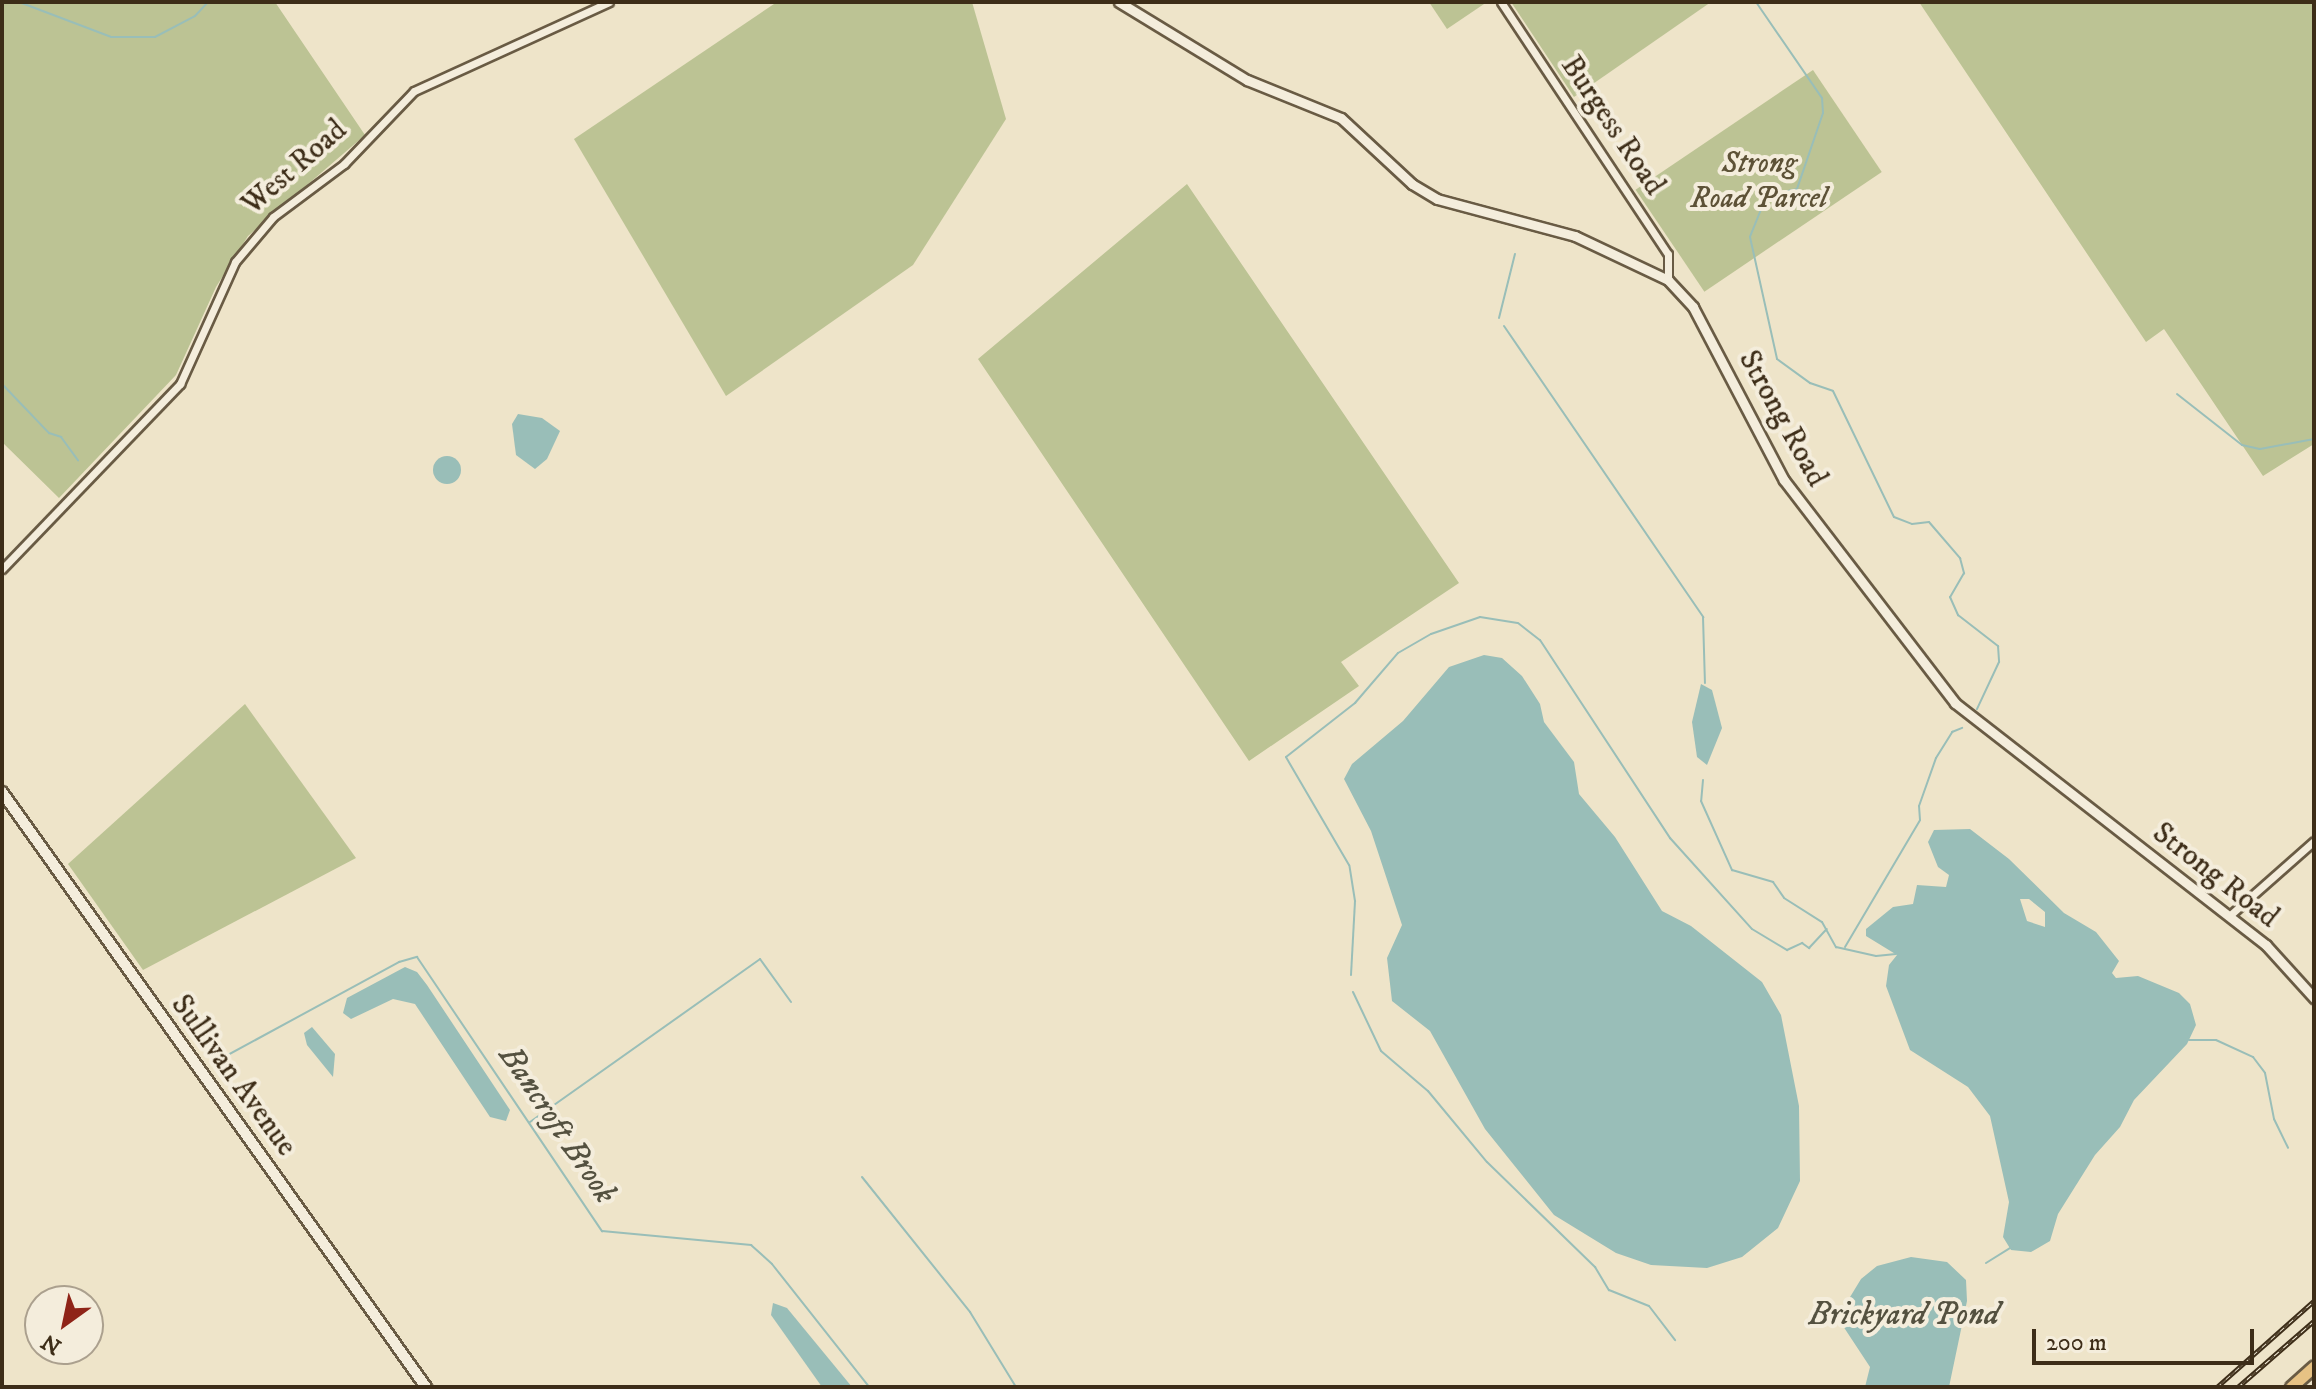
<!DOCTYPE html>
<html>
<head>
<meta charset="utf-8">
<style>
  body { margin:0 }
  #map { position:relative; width:2316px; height:1389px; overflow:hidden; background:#eee4c9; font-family:"IM FELL DW Pica",serif }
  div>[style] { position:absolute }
  .green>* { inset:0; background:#bcc394; transform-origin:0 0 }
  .water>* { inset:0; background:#99beb8 }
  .round { border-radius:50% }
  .stream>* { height:2px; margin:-1px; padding:0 1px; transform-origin:1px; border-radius:1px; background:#99beb8 }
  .roads { filter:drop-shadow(2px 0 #695b44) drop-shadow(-2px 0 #695b44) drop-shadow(0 2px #695b44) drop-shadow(0 -2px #695b44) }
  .minor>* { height:7px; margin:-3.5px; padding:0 3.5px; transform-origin:3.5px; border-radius:3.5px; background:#f4eddc }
  .tertiary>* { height:9px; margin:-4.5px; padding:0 4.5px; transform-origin:4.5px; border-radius:4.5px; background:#f4eddc }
  .secondary>* { height:10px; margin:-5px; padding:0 5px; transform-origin:5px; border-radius:5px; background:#f4eddc }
  .trunk>* { height:11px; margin:-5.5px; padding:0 5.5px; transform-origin:5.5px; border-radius:5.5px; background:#e7c284 }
  .rail>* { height:5px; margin-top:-2.5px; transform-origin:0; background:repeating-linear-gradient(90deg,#f4eddc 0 6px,#3d2d18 0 12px); box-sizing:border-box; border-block:2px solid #3d2d18 }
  span { translate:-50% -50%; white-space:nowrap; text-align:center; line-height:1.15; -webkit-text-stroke:8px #f4eddc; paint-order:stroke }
  .street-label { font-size:30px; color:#3d2d18 }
  .park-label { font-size:30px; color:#5d5237; font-style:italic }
  .water-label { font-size:32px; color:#545140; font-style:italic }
  .frame { position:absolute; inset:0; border:4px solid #3d2d18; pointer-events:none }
  .north { position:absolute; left:24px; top:1285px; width:80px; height:80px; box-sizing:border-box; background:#f4eddc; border:2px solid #aba08e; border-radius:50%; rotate:213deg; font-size:22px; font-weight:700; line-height:32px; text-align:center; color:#3d2d18 }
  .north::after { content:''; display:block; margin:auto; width:28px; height:36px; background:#8f2418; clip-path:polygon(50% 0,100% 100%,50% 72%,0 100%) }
  .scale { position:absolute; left:2032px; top:1329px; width:222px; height:36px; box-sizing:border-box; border:4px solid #3d2d18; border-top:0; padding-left:10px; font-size:24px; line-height:28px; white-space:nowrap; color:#3d2d18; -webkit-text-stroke:6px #f4eddc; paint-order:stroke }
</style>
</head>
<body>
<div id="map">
  <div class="green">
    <i style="clip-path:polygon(2px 2px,275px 2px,365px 135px,248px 236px,216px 287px,176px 375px,59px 498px,2px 442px)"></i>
    <i style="clip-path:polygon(777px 2px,972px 2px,1006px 119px,913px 265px,726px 396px,574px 139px)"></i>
    <i style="clip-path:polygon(1429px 2px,1487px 2px,1447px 29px)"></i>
    <i style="clip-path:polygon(1511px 2px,1711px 2px,1574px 97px)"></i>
    <i style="clip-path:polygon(1919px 2px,2314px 2px,2314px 444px,2263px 476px,2164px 329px,2146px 342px)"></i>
    <i style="left:1813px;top:70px;width:123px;height:214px;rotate:56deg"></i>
    <i style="clip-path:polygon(1187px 184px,1459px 583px,1341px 662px,1359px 686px,1249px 761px,978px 359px)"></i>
    <i style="clip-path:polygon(245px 704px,356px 858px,143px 970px,68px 864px)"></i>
  </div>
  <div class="water">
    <i style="clip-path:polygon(518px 414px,542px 418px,560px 431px,547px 459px,535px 469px,516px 455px,512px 424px)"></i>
    <i class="round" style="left:433px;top:456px;width:28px;height:28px"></i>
    <i style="clip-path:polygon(1484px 655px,1502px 658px,1522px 676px,1540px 704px,1544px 722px,1574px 762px,1579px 794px,1615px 837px,1662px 911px,1691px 926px,1762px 982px,1781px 1015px,1799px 1106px,1800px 1181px,1778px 1228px,1742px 1257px,1707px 1268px,1651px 1265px,1616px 1253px,1554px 1215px,1485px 1129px,1430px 1031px,1392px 1001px,1387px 958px,1402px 925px,1371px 831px,1344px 779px,1352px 764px,1403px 721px,1449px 667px)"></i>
    <i style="clip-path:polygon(1701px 684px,1712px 690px,1722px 728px,1707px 765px,1697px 757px,1692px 722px)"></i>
    <i style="clip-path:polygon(evenodd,1970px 829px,2009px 859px,2064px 913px,2096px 932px,2119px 961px,2112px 973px,2116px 978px,2138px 976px,2179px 993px,2190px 1004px,2196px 1025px,2187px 1044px,2134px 1100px,2120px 1127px,2095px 1155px,2058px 1214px,2050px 1241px,2031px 1252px,2011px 1250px,2003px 1237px,2009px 1202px,1990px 1116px,1968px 1087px,1910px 1050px,1886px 986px,1889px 965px,1897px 955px,1866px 936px,1866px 929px,1893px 907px,1913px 904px,1917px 885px,1946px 887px,1949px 875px,1938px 867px,1928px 842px,1934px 830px,1970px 829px,2020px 899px,2029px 899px,2045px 912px,2045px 927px,2027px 921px,2020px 899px)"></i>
    <i style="clip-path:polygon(405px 967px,417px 972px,427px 985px,510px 1110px,506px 1121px,490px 1117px,415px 1004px,393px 999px,351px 1019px,343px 1013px,347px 998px)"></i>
    <i style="clip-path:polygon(312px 1027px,335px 1054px,333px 1077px,307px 1045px,304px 1033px)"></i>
    <i style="clip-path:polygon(1911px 1257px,1947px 1262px,1966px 1280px,1967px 1301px,1949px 1387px,1865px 1387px,1870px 1367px,1843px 1326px,1847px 1302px,1861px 1279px,1877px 1266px)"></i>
    <i style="clip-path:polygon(773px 1303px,787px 1308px,852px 1387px,822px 1387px,771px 1315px)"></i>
  </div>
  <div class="stream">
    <i style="left:19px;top:2px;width:98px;rotate:20.8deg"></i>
    <i style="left:111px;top:37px;width:44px"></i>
    <i style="left:155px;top:37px;width:45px;rotate:-27.7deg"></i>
    <i style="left:195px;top:16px;width:19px;rotate:-47deg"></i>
    <i style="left:1756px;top:2px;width:116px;rotate:55.5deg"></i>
    <i style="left:1822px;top:98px;width:15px;rotate:86deg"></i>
    <i style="left:1823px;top:113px;width:80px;rotate:108.9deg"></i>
    <i style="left:1797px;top:189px;width:17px;rotate:167deg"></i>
    <i style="left:1780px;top:193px;width:23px;rotate:142deg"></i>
    <i style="left:1762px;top:207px;width:32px;rotate:112deg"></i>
    <i style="left:1750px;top:237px;width:125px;rotate:77.5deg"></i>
    <i style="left:1777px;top:359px;width:41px;rotate:36deg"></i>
    <i style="left:1810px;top:383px;width:24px;rotate:19deg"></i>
    <i style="left:1833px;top:391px;width:140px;rotate:64.2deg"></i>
    <i style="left:1894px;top:517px;width:19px;rotate:21deg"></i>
    <i style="left:1912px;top:524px;width:17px;rotate:-7deg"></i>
    <i style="left:1929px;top:522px;width:48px;rotate:49.3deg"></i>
    <i style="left:1960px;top:558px;width:16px;rotate:75deg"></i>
    <i style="left:1964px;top:573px;width:28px;rotate:120deg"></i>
    <i style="left:1950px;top:597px;width:20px;rotate:66deg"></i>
    <i style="left:1958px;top:615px;width:51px;rotate:37.8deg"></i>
    <i style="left:1998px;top:646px;width:16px;rotate:86deg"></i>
    <i style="left:1999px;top:662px;width:52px;rotate:115.1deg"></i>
    <i style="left:1499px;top:318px;width:66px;rotate:-76deg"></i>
    <i style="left:1504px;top:326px;width:353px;rotate:55.6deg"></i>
    <i style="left:1703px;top:617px;width:66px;rotate:88.3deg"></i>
    <i style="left:2px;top:384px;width:68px;rotate:46.2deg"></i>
    <i style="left:49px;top:433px;width:13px;rotate:18deg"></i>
    <i style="left:61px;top:437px;width:29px;rotate:54deg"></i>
    <i style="left:2177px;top:394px;width:83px;rotate:38.1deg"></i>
    <i style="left:2242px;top:445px;width:18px;rotate:13deg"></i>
    <i style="left:2260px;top:449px;width:55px;rotate:-10.5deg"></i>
    <i style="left:1703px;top:780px;width:21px;rotate:95deg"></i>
    <i style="left:1701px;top:801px;width:76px;rotate:65.8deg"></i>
    <i style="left:1732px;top:870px;width:43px;rotate:16.3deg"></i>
    <i style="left:1773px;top:882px;width:19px;rotate:55deg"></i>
    <i style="left:1784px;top:898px;width:45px;rotate:32.3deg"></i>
    <i style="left:1822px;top:922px;width:29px;rotate:61deg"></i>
    <i style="left:1836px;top:947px;width:41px;rotate:12.7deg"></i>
    <i style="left:1876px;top:956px;width:20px;rotate:-6deg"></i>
    <i style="left:1845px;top:947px;width:147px;rotate:-59.4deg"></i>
    <i style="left:1920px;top:820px;width:14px;rotate:-94deg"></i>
    <i style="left:1919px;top:806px;width:51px;rotate:-70.5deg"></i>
    <i style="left:1936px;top:758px;width:31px;rotate:-58deg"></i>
    <i style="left:1952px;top:732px;width:11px;rotate:-22deg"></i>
    <i style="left:1351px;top:975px;width:74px;rotate:-86.9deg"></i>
    <i style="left:1355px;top:901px;width:36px;rotate:-99deg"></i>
    <i style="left:1349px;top:865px;width:125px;rotate:-120.3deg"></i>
    <i style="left:1286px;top:757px;width:88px;rotate:-38deg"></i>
    <i style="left:1355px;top:703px;width:66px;rotate:-49.3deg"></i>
    <i style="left:1398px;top:653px;width:38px;rotate:-30deg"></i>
    <i style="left:1431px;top:634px;width:52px;rotate:-19.1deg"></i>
    <i style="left:1480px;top:617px;width:38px;rotate:9deg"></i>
    <i style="left:1518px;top:623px;width:28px;rotate:38deg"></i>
    <i style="left:1540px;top:640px;width:237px;rotate:56.7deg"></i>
    <i style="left:1670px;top:838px;width:122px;rotate:48deg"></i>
    <i style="left:1752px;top:929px;width:41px;rotate:31deg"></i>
    <i style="left:1787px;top:950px;width:17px;rotate:-25deg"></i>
    <i style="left:1802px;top:943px;width:9px;rotate:36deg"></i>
    <i style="left:1809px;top:948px;width:26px;rotate:-47deg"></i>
    <i style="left:1353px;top:992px;width:65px;rotate:64.6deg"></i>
    <i style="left:1381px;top:1051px;width:62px;rotate:40.4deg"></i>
    <i style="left:1428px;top:1091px;width:92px;rotate:50.3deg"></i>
    <i style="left:1487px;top:1162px;width:151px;rotate:44.2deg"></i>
    <i style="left:1595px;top:1267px;width:27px;rotate:59deg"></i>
    <i style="left:1609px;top:1290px;width:43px;rotate:21.8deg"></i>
    <i style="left:1649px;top:1306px;width:43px;rotate:52.6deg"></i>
    <i style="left:2189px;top:1040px;width:27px"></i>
    <i style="left:2216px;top:1040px;width:41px;rotate:24.7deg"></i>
    <i style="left:2253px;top:1057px;width:20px;rotate:53deg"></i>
    <i style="left:2265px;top:1073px;width:47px;rotate:78.9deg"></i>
    <i style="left:2274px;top:1119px;width:32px;rotate:64deg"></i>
    <i style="left:213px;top:1063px;width:212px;rotate:-28.5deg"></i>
    <i style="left:399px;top:962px;width:19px;rotate:-16deg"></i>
    <i style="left:417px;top:957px;width:331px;rotate:56deg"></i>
    <i style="left:602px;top:1231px;width:150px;rotate:5.4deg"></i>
    <i style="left:751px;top:1245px;width:28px;rotate:42deg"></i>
    <i style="left:772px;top:1264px;width:157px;rotate:51.7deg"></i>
    <i style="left:530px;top:1122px;width:282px;rotate:-35.3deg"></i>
    <i style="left:760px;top:959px;width:53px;rotate:54.2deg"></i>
    <i style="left:862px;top:1177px;width:173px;rotate:51.3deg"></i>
    <i style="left:970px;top:1312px;width:88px;rotate:58.5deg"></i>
    <i style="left:1986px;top:1263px;width:31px;rotate:-32deg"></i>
  </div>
  <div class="roads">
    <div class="minor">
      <i style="left:1501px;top:2px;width:302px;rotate:56.5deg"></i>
      <i style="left:1668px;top:254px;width:26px;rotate:90deg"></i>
      <i style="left:2px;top:569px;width:257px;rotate:-46.1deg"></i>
      <i style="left:180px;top:384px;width:134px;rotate:-65.7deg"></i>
      <i style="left:235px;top:262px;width:59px;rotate:-49.8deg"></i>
      <i style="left:273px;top:217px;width:89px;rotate:-36.7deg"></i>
      <i style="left:344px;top:164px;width:101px;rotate:-46.2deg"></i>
      <i style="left:414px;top:91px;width:214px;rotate:-24.5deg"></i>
      <i style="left:2229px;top:916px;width:113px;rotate:-41.4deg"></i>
    </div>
    <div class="tertiary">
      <i style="left:1119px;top:2px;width:150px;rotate:31.4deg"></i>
      <i style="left:1247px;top:80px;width:101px;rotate:22deg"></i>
      <i style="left:1341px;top:118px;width:97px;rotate:42.9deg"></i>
      <i style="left:1412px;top:184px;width:29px;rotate:31deg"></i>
      <i style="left:1437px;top:199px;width:143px;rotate:15deg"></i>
      <i style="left:1575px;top:236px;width:103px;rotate:25.3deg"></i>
      <i style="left:1668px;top:280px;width:37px;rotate:47deg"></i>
      <i style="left:1693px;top:307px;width:195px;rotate:62.3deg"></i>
      <i style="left:1784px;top:480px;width:281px;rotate:52.5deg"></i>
      <i style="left:1955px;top:703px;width:394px;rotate:37.9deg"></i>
      <i style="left:2266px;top:945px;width:72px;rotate:47.8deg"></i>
    </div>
    <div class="secondary">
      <i style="left:2px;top:792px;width:731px;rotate:54.53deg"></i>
    </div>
    <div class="trunk">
      <i style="left:2291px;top:1387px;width:31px;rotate:-42deg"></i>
    </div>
  </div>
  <div class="rail">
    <i style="left:2217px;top:1387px;width:130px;rotate:-41.6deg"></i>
    <i style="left:2238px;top:1387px;width:101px;rotate:-41deg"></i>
  </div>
  <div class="street-label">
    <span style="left:1612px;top:126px;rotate:56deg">Burgess Road</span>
    <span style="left:295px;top:168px;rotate:-41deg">West Road</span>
    <span style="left:1782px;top:419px;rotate:61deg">Strong Road</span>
    <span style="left:2215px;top:876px;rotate:38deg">Strong Road</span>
    <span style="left:233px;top:1076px;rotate:54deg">Sullivan Avenue</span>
  </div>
  <div class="park-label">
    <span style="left:1759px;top:181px">Strong<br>Road Parcel</span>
  </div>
  <div class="water-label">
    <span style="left:557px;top:1125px;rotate:56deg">Bancroft Brook</span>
    <span style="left:1904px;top:1315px">Brickyard Pond</span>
  </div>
  <div class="frame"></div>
  <div class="north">N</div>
  <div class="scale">200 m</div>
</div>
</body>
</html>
